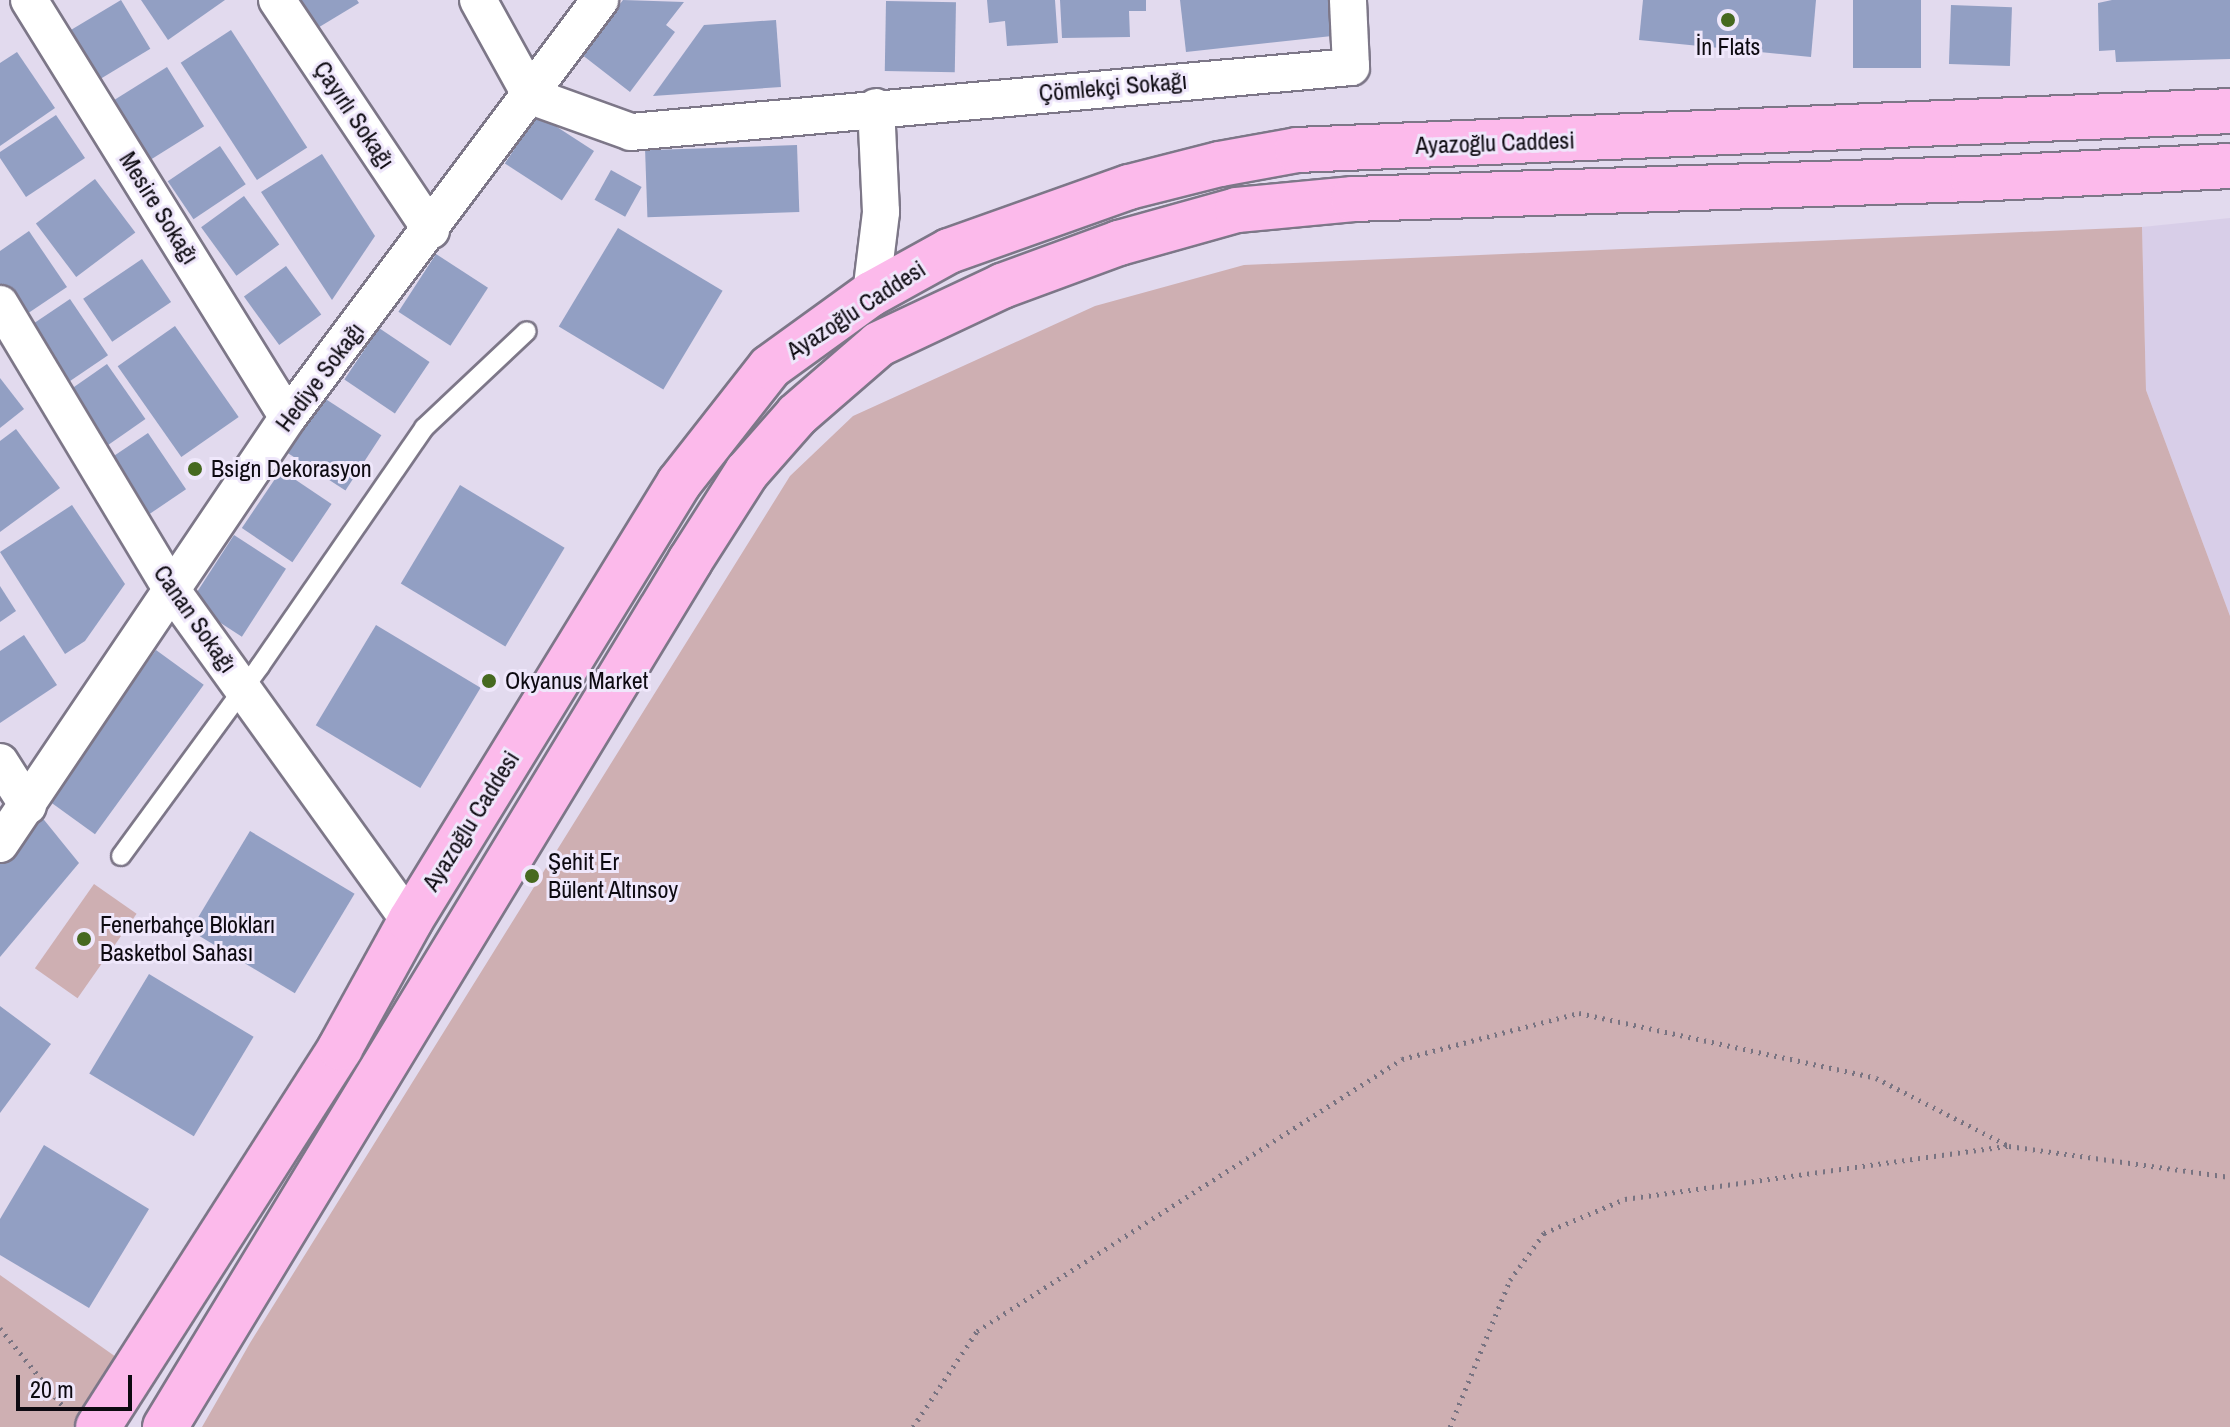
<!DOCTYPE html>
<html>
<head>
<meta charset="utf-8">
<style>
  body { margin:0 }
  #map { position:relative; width:2230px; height:1427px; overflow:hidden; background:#e2daee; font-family:"Archivo Narrow",sans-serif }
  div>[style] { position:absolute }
  .built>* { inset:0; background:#d8cee8 }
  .green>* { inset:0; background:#ceafb2; transform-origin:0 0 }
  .building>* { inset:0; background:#929fc3; transform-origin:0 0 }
  .path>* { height:5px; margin-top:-2.5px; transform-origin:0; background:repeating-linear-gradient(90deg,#787381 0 2px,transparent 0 8px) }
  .roads { filter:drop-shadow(2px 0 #7d7788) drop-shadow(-2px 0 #7d7788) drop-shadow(0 2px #7d7788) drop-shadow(0 -2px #7d7788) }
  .service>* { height:18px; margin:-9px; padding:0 9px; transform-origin:9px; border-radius:9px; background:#fff }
  .minor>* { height:36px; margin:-18px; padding:0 18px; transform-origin:18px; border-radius:18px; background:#fff }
  .primary>* { height:44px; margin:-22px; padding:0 22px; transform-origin:22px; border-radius:22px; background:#fcbaeb }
  .dots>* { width:22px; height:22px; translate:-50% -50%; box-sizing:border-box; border:4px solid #efe7fb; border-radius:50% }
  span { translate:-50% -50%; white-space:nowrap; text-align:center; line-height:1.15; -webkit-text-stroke:6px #efe7fb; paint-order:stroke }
  .poi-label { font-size:24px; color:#0d0a11 }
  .left { translate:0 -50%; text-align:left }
  .street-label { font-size:24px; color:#0d0a11 }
  .scale { position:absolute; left:16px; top:1375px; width:116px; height:36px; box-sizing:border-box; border:4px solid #0d0a11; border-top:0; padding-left:10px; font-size:24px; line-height:28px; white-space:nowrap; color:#0d0a11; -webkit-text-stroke:6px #efe7fb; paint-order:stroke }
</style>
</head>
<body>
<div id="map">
  <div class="built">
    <i style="clip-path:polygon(2230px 218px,2230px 616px,2146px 390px,2142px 227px)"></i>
  </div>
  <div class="green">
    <i style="clip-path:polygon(2142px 227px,2146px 390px,2230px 616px,2230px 1427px,202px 1427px,250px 1343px,790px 476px,853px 416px,1095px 306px,1244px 265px)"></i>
    <i style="left:94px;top:884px;width:52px;height:103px;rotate:35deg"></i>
    <i style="clip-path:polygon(0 1275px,116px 1357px,73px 1427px,0 1427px)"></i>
  </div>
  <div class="building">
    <i style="left:121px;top:0;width:57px;height:58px;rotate:59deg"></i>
    <i style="clip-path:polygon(141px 0,225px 0,168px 40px)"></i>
    <i style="clip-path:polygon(285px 0,357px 0,359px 3px,306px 35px)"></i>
    <i style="clip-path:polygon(623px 0,684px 2px,666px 25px,675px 32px,630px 92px,581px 54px)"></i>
    <i style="clip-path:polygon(987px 0,1055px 0,1058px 43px,1007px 46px,1005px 21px,989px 23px)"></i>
    <i style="clip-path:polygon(1060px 0,1146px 0,1146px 11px,1129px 11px,1130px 37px,1062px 38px)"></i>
    <i style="clip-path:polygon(1180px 0,1328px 0,1332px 36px,1186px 52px)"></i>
    <i style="clip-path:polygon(1643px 0,1816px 0,1811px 57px,1639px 40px)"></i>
    <i style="left:1853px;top:0;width:68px;height:68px"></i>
    <i style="clip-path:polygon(2112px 0,2230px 0,2230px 59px,2116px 62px,2115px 50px,2099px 51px,2098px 3px)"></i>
    <i style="left:886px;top:1px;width:70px;height:70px;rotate:1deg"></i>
    <i style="left:1951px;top:5px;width:61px;height:59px;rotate:2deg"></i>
    <i style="clip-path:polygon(776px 20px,781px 87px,653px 96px,704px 25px)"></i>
    <i style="left:231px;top:30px;width:140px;height:60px;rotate:57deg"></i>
    <i style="clip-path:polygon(17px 52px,55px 108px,0 146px,0 63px)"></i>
    <i style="left:167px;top:67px;width:70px;height:66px;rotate:58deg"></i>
    <i style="left:537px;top:114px;width:68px;height:59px;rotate:33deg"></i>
    <i style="clip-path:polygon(56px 115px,85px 158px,26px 197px,0 158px,0 152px)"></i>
    <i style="left:797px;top:145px;width:67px;height:152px;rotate:88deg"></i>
    <i style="left:220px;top:146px;width:46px;height:63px;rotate:56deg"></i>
    <i style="clip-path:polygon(322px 154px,375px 236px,332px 300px,261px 192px)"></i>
    <i style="left:611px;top:170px;width:35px;height:34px;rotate:29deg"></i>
    <i style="left:95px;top:179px;width:67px;height:74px;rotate:53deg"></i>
    <i style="left:244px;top:196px;width:60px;height:53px;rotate:54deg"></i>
    <i style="left:618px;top:228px;width:122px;height:115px;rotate:31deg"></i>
    <i style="clip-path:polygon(29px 231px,67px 287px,21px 318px,0 288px,0 251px)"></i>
    <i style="left:436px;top:254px;width:62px;height:69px;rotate:33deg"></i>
    <i style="left:142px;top:259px;width:52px;height:71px;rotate:56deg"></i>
    <i style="left:286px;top:266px;width:60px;height:52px;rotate:54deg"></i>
    <i style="left:70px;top:299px;width:68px;height:56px;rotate:56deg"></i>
    <i style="left:175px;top:326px;width:111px;height:70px;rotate:55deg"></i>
    <i style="left:379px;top:328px;width:61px;height:62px;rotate:34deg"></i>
    <i style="left:107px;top:364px;width:67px;height:56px;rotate:55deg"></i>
    <i style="clip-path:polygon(0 378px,24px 409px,0 428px)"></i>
    <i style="left:321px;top:396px;width:72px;height:66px;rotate:33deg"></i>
    <i style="clip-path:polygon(16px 429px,60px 488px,0 532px,0 441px)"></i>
    <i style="left:148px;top:433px;width:68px;height:57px;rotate:56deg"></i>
    <i style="left:281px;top:470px;width:61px;height:70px;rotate:34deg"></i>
    <i style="left:460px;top:485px;width:122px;height:115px;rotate:31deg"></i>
    <i style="clip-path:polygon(72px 505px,125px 584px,85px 641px,65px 654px,0 552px)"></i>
    <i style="left:234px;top:535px;width:62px;height:81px;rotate:33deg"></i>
    <i style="clip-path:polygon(0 586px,16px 611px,0 622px)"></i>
    <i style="left:376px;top:625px;width:122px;height:117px;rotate:31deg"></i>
    <i style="clip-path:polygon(24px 635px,57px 685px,0 723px,0 651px)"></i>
    <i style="left:156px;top:650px;width:59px;height:185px;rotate:36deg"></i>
    <i style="clip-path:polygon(36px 810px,79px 863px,0 957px,0 862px)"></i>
    <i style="left:250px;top:831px;width:122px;height:116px;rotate:31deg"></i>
    <i style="left:149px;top:974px;width:122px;height:116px;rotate:31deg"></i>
    <i style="clip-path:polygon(0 1006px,51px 1044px,0 1113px)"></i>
    <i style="clip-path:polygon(44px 1145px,149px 1209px,89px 1308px,0 1255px,0 1219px)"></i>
  </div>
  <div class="path">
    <i style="left:0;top:1328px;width:99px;rotate:51.2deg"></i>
    <i style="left:913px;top:1427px;width:115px;rotate:-56.3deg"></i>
    <i style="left:977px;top:1331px;width:505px;rotate:-32.62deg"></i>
    <i style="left:1402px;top:1059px;width:183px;rotate:-14.6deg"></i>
    <i style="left:1579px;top:1013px;width:304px;rotate:12.3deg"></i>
    <i style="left:1876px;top:1078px;width:149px;rotate:27.1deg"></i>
    <i style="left:2009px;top:1146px;width:223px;rotate:8deg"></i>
    <i style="left:1450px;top:1427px;width:159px;rotate:-67.8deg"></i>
    <i style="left:1510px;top:1280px;width:58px;rotate:-54.1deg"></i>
    <i style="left:1544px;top:1233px;width:88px;rotate:-22.8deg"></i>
    <i style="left:1625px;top:1199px;width:387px;rotate:-7.9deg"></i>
  </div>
  <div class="roads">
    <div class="service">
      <i style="left:121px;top:856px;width:235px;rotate:-53.8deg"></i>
      <i style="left:260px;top:666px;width:289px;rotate:-55.4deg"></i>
      <i style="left:424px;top:428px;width:141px;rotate:-43.3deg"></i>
    </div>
    <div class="minor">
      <i style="left:29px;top:0;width:491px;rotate:58.2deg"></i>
      <i style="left:277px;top:0;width:277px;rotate:56.2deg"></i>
      <i style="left:478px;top:0;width:110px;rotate:61.1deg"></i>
      <i style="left:531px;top:96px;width:106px;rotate:19.8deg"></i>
      <i style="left:631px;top:132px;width:723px;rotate:-5.16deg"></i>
      <i style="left:1351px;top:67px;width:67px;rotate:-92.6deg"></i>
      <i style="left:871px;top:294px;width:83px;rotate:-83deg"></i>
      <i style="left:881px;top:212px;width:105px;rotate:-92.7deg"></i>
      <i style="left:0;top:304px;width:332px;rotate:59deg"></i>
      <i style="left:171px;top:589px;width:409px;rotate:54.3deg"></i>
      <i style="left:0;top:762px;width:52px;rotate:57.5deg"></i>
      <i style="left:0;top:844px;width:515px;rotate:-56deg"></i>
      <i style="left:288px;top:417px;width:521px;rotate:-53.2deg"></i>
    </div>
    <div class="primary">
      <i style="left:98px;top:1427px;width:450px;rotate:-57.4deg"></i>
      <i style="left:340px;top:1048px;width:145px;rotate:-61.1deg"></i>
      <i style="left:410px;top:921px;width:514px;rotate:-58.44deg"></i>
      <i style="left:679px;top:483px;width:147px;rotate:-51.9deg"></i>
      <i style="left:770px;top:367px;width:125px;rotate:-35.9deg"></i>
      <i style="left:871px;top:294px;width:89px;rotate:-28.9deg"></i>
      <i style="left:949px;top:251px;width:191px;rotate:-19.6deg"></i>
      <i style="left:1129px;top:187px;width:94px;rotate:-14.2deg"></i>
      <i style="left:1220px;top:164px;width:78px;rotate:-10.3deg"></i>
      <i style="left:1297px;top:150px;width:934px;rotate:-2.39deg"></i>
      <i style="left:165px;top:1427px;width:1013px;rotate:-58.77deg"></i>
      <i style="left:690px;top:561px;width:106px;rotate:-57.4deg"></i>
      <i style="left:747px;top:472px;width:76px;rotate:-48.7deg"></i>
      <i style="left:797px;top:415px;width:108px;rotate:-40.9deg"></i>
      <i style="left:879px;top:344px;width:136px;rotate:-25.2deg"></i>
      <i style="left:1002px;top:286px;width:125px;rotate:-20.2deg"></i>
      <i style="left:1119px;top:243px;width:123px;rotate:-15.6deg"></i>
      <i style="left:1237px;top:210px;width:117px;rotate:-5.4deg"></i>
      <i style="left:1353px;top:199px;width:620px;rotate:-1.85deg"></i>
      <i style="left:1973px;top:179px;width:257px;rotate:-2.9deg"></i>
    </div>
  </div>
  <div class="dots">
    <i style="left:1728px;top:20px;background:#466920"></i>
    <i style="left:195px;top:469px;background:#466920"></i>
    <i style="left:489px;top:681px;background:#466920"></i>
    <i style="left:532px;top:876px;background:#466920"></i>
    <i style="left:84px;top:939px;background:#466920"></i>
  </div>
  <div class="poi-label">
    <span style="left:1728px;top:47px">İn Flats</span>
    <span class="left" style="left:211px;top:469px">Bsign Dekorasyon</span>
    <span class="left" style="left:505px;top:681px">Okyanus Market</span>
    <span class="left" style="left:548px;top:876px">Şehit Er<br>Bülent Altınsoy</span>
    <span class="left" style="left:100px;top:939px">Fenerbahçe Blokları<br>Basketbol Sahası</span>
  </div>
  <div class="street-label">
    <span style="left:1113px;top:87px;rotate:-5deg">Çömlekçi Sokağı</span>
    <span style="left:354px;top:115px;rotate:56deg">Çayırlı Sokağı</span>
    <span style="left:1495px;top:143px;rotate:-2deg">Ayazoğlu Caddesi</span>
    <span style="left:159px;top:208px;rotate:58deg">Mesire Sokağı</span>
    <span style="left:856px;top:310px;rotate:-33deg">Ayazoğlu Caddesi</span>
    <span style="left:320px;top:377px;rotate:-53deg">Hediye Sokağı</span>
    <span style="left:195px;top:619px;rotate:55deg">Canan Sokağı</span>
    <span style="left:471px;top:821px;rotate:-58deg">Ayazoğlu Caddesi</span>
  </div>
  <div class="scale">20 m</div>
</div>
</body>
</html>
